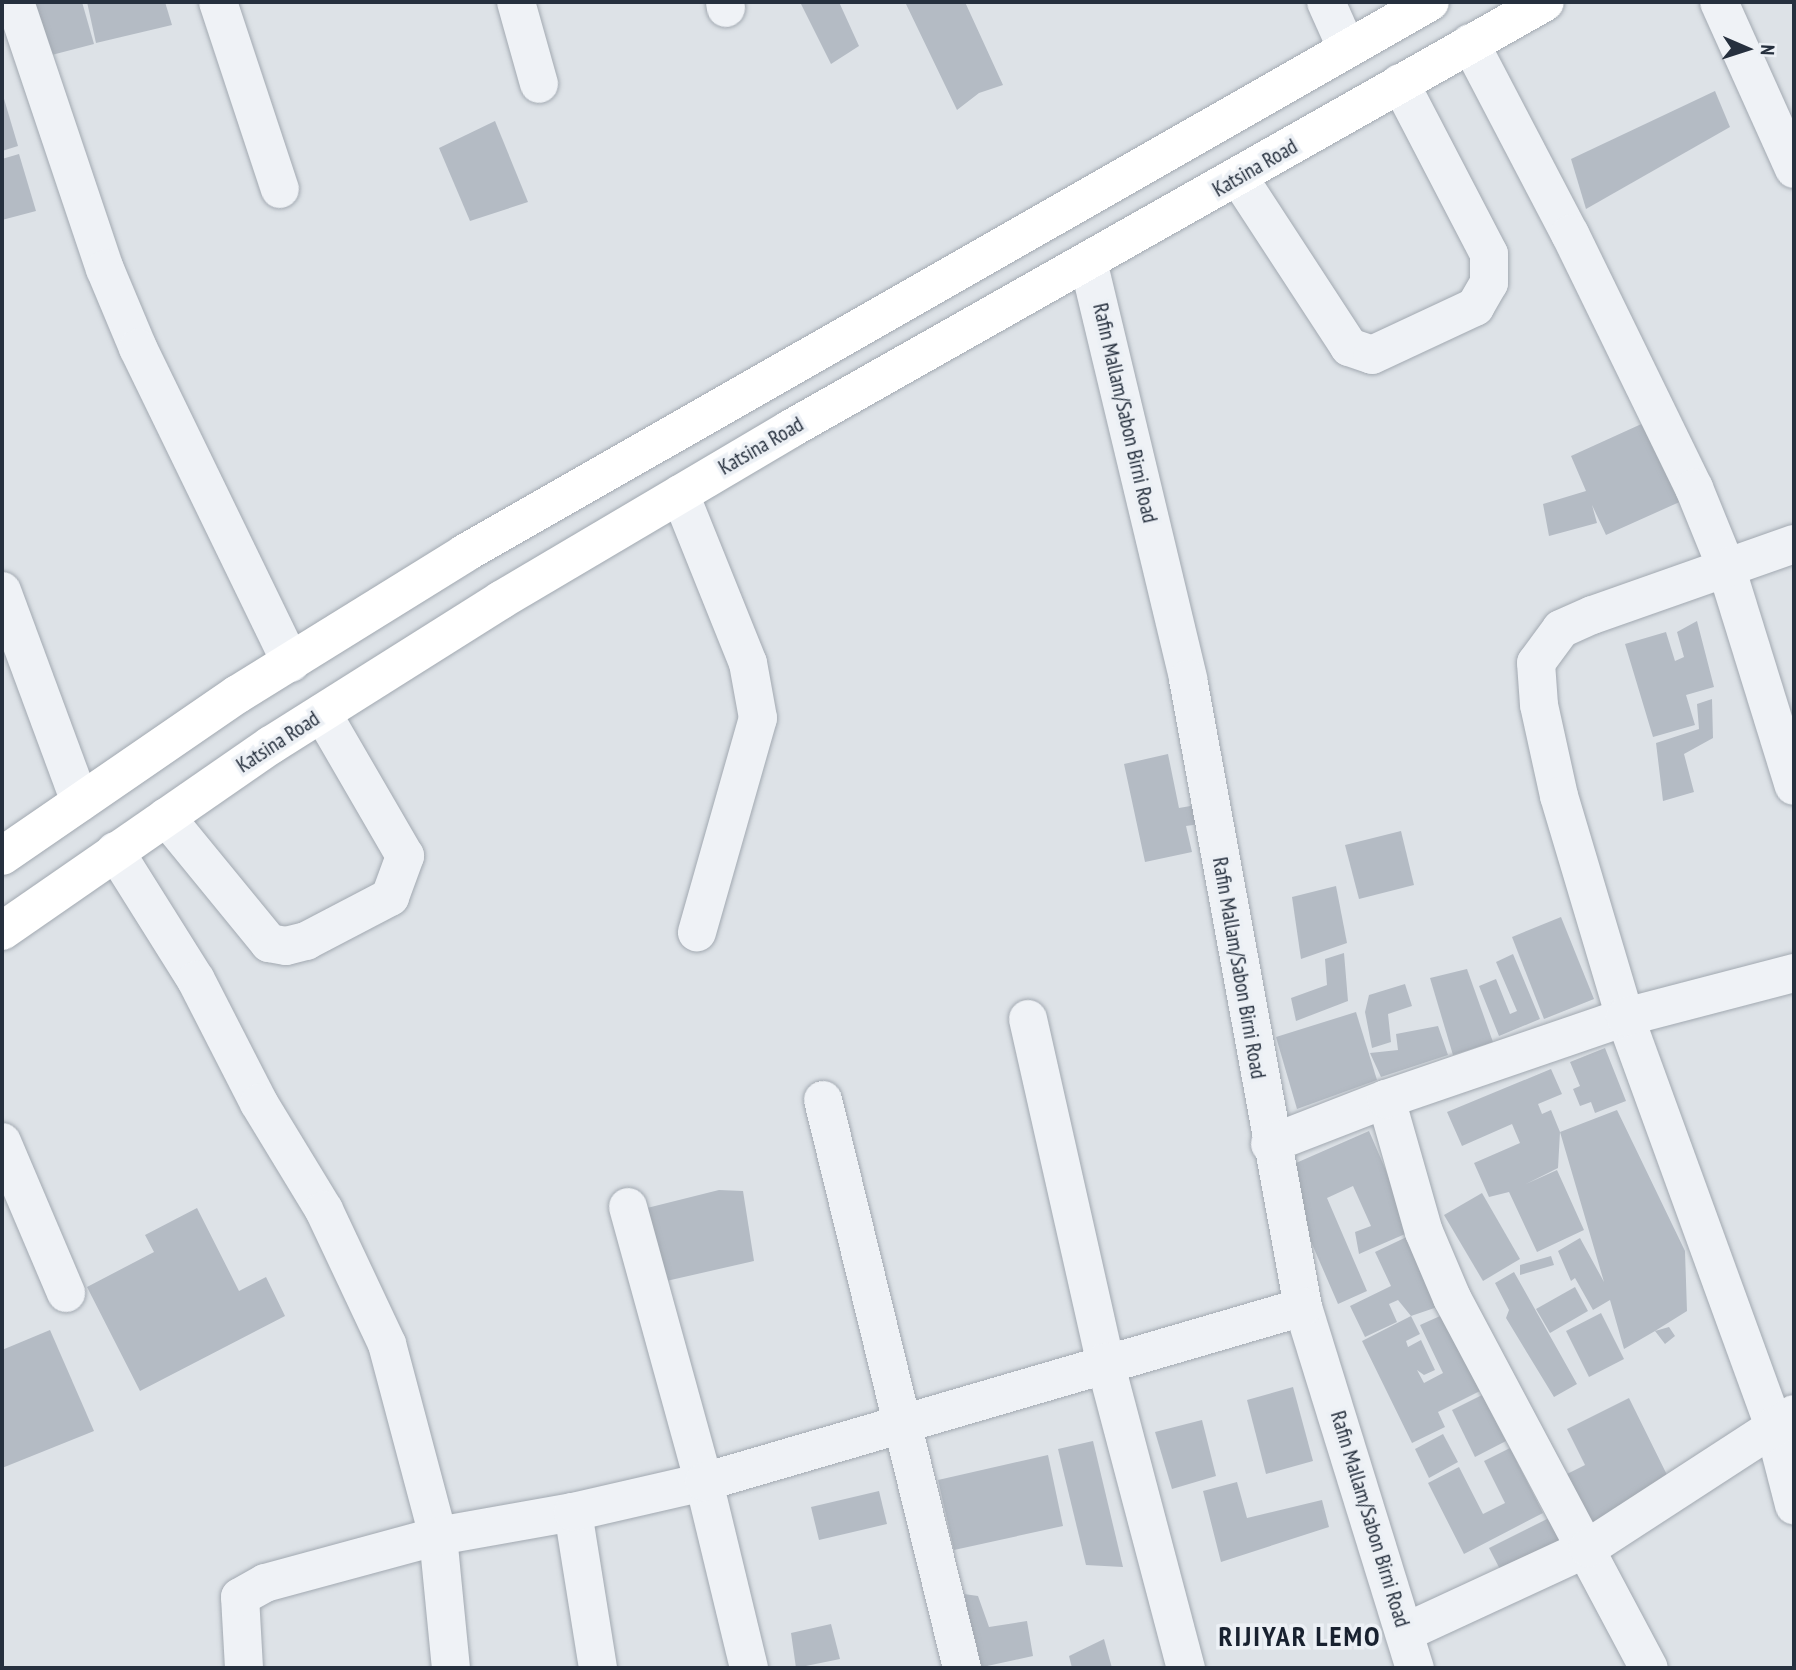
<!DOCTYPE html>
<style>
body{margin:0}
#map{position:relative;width:1796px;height:1670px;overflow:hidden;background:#dde2e7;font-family:"PT Sans Narrow",sans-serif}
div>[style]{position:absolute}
.building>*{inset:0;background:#b4bbc4}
.roads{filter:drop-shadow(0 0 2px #a2a9b1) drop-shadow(0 0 2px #a2a9b1)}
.minor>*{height:38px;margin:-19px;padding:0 19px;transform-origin:19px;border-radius:19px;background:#eff2f6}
.highway>*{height:38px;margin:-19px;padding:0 19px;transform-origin:19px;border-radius:19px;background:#fff}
span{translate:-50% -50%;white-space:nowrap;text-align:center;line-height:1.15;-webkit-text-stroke:7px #ecf0f5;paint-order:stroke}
.street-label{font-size:21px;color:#26303e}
.district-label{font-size:28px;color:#18212f;font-weight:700;letter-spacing:2px}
.frame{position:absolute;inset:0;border:4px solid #26303e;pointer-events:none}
.north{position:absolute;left:1712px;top:14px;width:70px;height:70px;-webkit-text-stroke:5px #ecf0f5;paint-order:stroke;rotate:93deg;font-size:19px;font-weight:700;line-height:28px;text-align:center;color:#26303e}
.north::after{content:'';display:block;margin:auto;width:24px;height:32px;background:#26303e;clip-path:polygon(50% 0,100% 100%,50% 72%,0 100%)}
</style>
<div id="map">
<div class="building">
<i style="clip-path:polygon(28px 2px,82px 2px,94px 44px,44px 57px)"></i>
<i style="clip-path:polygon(87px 2px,165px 2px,172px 25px,96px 43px)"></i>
<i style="clip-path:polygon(800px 2px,839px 2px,859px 46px,831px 64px)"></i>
<i style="clip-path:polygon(905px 2px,965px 2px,1003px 85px,979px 93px,957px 110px)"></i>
<i style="clip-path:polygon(1715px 91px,1730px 127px,1586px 209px,1571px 159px)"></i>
<i style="clip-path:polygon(2px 92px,18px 146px,2px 151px)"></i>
<i style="clip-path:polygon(495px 121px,528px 202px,470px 221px,439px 148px)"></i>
<i style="clip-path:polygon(19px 154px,36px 211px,2px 220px,2px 159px)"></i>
<i style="clip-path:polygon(1648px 421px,1684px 500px,1606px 535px,1592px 505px,1597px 523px,1549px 536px,1543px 504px,1586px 491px,1571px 456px)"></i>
<i style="clip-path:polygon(1697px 621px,1714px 687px,1686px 695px,1695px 725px,1653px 737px,1625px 644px,1666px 632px,1675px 661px,1684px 657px,1677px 632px)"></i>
<i style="clip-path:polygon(1712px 699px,1713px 738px,1684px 754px,1694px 792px,1663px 801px,1656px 743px,1699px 729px,1697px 704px)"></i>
<i style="clip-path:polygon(1168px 754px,1179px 808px,1196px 805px,1200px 824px,1186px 826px,1192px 852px,1145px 862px,1124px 764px)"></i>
<i style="clip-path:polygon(1401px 831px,1414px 885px,1359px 899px,1345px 845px)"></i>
<i style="clip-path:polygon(1336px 886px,1347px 943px,1301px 959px,1292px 897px)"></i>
<i style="clip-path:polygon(1561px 917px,1594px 999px,1544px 1019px,1512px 937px)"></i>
<i style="clip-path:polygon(1344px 953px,1348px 1001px,1296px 1021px,1291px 998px,1327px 985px,1325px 959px)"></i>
<i style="clip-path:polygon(1513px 954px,1540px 1019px,1499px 1036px,1479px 986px,1496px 979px,1510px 1014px,1517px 1011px,1496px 962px)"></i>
<i style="clip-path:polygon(1467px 969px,1493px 1042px,1453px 1055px,1430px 978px)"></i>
<i style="clip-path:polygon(1405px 984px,1412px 1006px,1388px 1014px,1391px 1042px,1372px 1048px,1365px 1012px,1369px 995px)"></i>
<i style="clip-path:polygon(1356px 1012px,1377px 1080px,1297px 1109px,1276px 1037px)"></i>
<i style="clip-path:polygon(1438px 1026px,1448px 1055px,1381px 1077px,1370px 1053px,1398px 1050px,1396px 1034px)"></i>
<i style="clip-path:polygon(1605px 1048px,1626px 1101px,1595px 1113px,1591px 1102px,1580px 1106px,1573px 1089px,1580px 1086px,1570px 1062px)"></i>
<i style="clip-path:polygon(1551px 1069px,1562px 1094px,1538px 1104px,1542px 1114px,1551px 1110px,1560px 1132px,1558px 1168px,1526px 1184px,1557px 1170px,1584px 1230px,1537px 1252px,1509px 1192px,1489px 1197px,1474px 1163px,1520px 1143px,1512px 1124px,1462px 1146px,1447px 1112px)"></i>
<i style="clip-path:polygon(1617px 1110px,1685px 1251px,1687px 1311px,1655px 1331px,1669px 1327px,1675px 1336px,1665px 1344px,1655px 1331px,1624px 1349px,1610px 1300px,1593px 1310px,1575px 1278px,1571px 1281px,1558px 1251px,1580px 1238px,1604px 1282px,1560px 1132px)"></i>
<i style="clip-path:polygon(1369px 1131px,1412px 1231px,1359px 1254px,1355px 1232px,1371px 1226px,1353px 1186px,1327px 1198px,1367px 1291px,1338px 1304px,1280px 1170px)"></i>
<i style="clip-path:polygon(719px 1190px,743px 1191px,754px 1261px,662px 1282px,643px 1209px)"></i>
<i style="clip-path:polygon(1482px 1193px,1520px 1259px,1483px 1281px,1444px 1215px)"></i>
<i style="clip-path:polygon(197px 1208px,239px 1291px,266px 1277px,285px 1316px,140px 1391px,87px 1287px,154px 1252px,145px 1235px)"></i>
<i style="clip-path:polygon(1415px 1233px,1449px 1303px,1411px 1316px,1398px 1300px,1389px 1304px,1397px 1322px,1365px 1337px,1350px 1306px,1391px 1286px,1375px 1252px)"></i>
<i style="clip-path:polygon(1551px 1256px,1554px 1265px,1520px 1275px,1520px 1265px)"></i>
<i style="clip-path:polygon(1514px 1272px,1577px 1384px,1554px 1397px,1506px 1318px,1509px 1310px,1495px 1283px)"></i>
<i style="clip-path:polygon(1575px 1287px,1588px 1311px,1550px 1333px,1536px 1309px)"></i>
<i style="clip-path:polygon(1449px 1312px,1486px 1388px,1438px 1412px,1445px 1427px,1412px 1443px,1362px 1341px,1411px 1316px,1420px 1334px,1406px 1341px,1408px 1347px,1421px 1340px,1435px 1370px,1424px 1375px,1417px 1370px,1424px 1383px,1443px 1373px,1420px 1325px)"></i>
<i style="clip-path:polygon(1601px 1313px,1624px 1359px,1589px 1377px,1566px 1331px)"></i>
<i style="clip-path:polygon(50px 1330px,94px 1431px,2px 1468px,2px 1350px)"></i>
<i style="clip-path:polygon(1293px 1387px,1313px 1461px,1266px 1474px,1247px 1400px)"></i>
<i style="clip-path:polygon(1482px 1395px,1506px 1441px,1475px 1457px,1452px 1410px)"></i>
<i style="clip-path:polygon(1629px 1398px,1671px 1483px,1592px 1523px,1567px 1474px,1585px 1465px,1567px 1429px)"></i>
<i style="clip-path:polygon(1202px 1420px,1216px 1476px,1172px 1489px,1155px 1432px)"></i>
<i style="clip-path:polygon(1443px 1434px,1458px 1462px,1429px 1478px,1415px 1449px)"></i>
<i style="clip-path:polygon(1093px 1441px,1123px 1567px,1086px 1565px,1058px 1449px)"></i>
<i style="clip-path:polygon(1510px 1448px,1543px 1513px,1464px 1554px,1428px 1483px,1459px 1467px,1483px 1514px,1505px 1503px,1484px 1461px)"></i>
<i style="clip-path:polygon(1048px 1455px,1063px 1526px,954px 1550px,938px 1480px)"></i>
<i style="clip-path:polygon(1237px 1482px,1247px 1518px,1322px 1500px,1329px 1527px,1221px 1562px,1203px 1491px)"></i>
<i style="clip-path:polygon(879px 1491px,887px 1524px,819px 1540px,811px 1507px)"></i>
<i style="clip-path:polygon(1551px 1517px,1565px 1544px,1503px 1575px,1489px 1548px)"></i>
<i style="clip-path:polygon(964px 1594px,978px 1596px,989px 1627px,1027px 1621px,1033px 1656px,978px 1668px)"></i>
<i style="clip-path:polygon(831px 1624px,840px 1659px,796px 1668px,791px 1633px)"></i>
<i style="clip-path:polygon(1104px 1639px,1112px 1668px,1072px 1668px,1069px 1656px)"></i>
</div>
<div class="roads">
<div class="minor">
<i style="left:15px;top:2px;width:282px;rotate:71.4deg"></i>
<i style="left:105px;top:269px;width:86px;rotate:67.3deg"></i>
<i style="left:138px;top:348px;width:350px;rotate:64.1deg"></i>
<i style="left:218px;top:2px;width:197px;rotate:71.7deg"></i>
<i style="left:516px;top:2px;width:85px;rotate:74.3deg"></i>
<i style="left:725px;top:2px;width:6px;rotate:81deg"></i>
<i style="left:1326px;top:2px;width:51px;rotate:65.9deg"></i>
<i style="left:1719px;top:2px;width:183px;rotate:65.8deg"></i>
<i style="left:1470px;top:43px;width:216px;rotate:62.4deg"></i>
<i style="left:1570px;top:234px;width:283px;rotate:64deg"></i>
<i style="left:1694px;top:488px;width:85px;rotate:67.9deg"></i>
<i style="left:1726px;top:567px;width:229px;rotate:72.8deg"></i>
<i style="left:1239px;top:178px;width:202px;rotate:56.9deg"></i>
<i style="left:1349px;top:347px;width:24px;rotate:19deg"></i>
<i style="left:1372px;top:355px;width:114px;rotate:-25deg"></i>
<i style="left:1475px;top:307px;width:28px;rotate:-60deg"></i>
<i style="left:1489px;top:283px;width:29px;rotate:-90deg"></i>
<i style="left:1489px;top:254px;width:193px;rotate:-117.5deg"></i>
<i style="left:1088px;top:261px;width:430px;rotate:76.5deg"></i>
<i style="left:1188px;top:679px;width:638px;rotate:79.62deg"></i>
<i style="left:1303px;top:1307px;width:378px;rotate:72.8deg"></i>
<i style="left:680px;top:494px;width:182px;rotate:68.1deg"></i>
<i style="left:748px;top:663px;width:56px;rotate:79.7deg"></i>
<i style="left:758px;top:718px;width:223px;rotate:105.9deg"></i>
<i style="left:1794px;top:544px;width:214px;rotate:160.6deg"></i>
<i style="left:1592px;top:615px;width:34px;rotate:156deg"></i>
<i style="left:1561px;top:629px;width:42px;rotate:126.3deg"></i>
<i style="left:1536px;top:663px;width:42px;rotate:85.9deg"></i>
<i style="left:1539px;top:705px;width:93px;rotate:77.6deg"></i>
<i style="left:1559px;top:796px;width:231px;rotate:73.4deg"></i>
<i style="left:1625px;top:1017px;width:436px;rotate:70deg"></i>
<i style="left:1774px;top:1427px;width:81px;rotate:75.6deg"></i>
<i style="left:2px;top:591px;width:225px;rotate:69.7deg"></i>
<i style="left:166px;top:817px;width:163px;rotate:50.7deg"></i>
<i style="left:269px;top:943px;width:17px;rotate:10deg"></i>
<i style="left:286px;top:946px;width:21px;rotate:-14deg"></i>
<i style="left:306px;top:941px;width:95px;rotate:-27.6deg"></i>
<i style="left:390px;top:897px;width:44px;rotate:-69.9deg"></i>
<i style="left:405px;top:856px;width:165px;rotate:-120.1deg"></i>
<i style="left:115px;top:851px;width:152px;rotate:57.9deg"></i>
<i style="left:196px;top:980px;width:138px;rotate:62.9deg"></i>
<i style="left:259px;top:1103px;width:125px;rotate:58.7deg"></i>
<i style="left:324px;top:1210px;width:148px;rotate:64.8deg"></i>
<i style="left:387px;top:1344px;width:199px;rotate:75.1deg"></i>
<i style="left:438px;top:1536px;width:133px;rotate:84.4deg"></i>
<i style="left:1028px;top:1019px;width:352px;rotate:77.3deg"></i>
<i style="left:1105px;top:1362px;width:317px;rotate:75.2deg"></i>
<i style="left:1386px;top:1099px;width:138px;rotate:74.1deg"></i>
<i style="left:1424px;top:1232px;width:72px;rotate:67deg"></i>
<i style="left:1452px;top:1298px;width:419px;rotate:62deg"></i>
<i style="left:823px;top:1100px;width:585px;rotate:76.25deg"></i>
<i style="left:2px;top:1142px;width:164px;rotate:67deg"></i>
<i style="left:1270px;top:1144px;width:124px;rotate:-21.2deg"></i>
<i style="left:1386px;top:1099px;width:253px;rotate:-18.9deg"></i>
<i style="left:1625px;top:1017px;width:175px;rotate:-14.6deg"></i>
<i style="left:628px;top:1207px;width:285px;rotate:74.6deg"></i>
<i style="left:704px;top:1482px;width:191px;rotate:76.4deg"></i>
<i style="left:573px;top:1512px;width:158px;rotate:80.9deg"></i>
<i style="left:1406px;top:1632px;width:200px;rotate:-24.8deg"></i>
<i style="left:1588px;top:1548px;width:246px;rotate:-33deg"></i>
<i style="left:244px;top:1668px;width:71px;rotate:-93.2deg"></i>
<i style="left:240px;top:1597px;width:29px;rotate:-29deg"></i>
<i style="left:265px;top:1583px;width:179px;rotate:-15.2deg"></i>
<i style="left:438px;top:1536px;width:137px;rotate:-10.1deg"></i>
<i style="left:573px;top:1512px;width:134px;rotate:-12.9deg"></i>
<i style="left:704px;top:1482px;width:624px;rotate:-16.29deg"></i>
</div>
<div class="highway">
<i style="left:2px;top:856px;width:286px;rotate:-34.5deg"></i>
<i style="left:238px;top:694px;width:267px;rotate:-31.8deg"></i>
<i style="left:465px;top:553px;width:1111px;rotate:-29.73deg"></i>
<i style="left:2px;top:931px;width:327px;rotate:-34.7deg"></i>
<i style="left:271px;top:745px;width:272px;rotate:-32.2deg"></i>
<i style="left:501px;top:600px;width:336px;rotate:-30.6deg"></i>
<i style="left:790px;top:429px;width:867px;rotate:-29.49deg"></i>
</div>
</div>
<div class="street-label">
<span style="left:1255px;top:168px;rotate:-30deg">Katsina Road</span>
<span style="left:1125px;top:413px;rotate:77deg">Rafin Mallam/Sabon Birni Road</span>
<span style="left:761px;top:446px;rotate:-30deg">Katsina Road</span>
<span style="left:278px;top:742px;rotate:-33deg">Katsina Road</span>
<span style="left:1239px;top:968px;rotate:80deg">Rafin Mallam/Sabon Birni Road</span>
<span style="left:1370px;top:1519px;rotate:73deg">Rafin Mallam/Sabon Birni Road</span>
</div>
<div class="district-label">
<span style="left:1300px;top:1636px">RIJIYAR LEMO</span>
</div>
<div class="frame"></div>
<div class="north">N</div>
</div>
